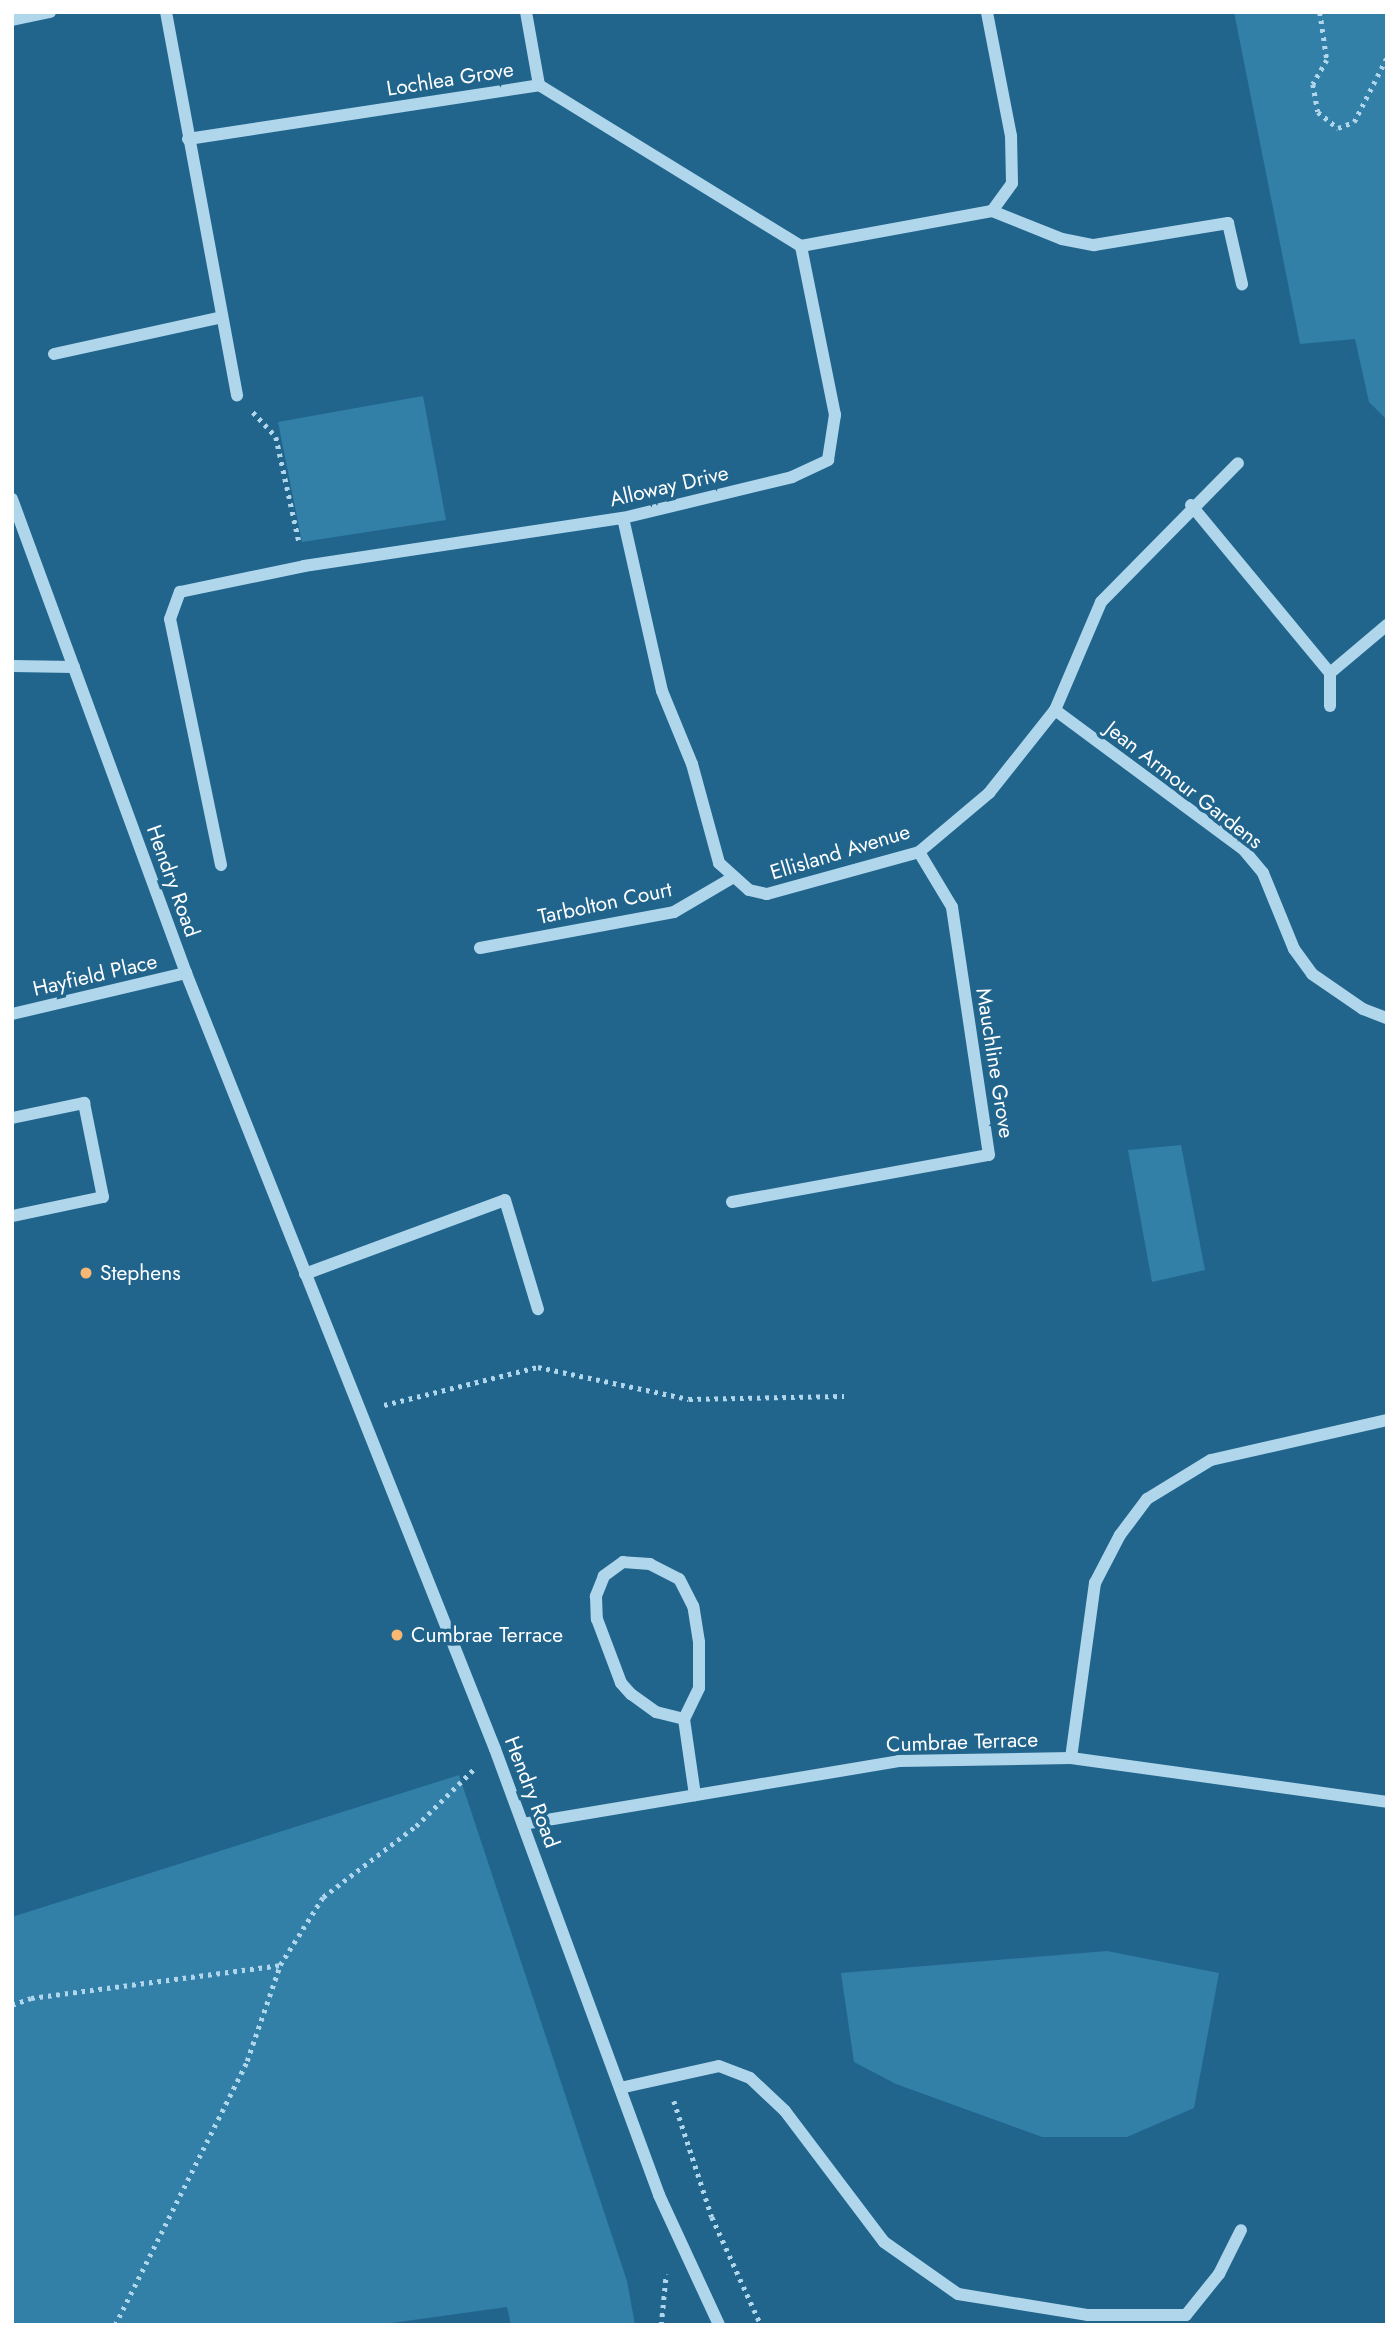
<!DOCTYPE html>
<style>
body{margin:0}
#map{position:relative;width:1399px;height:2337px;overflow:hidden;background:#21658d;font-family:Jost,sans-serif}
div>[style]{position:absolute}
.green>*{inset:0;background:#327fa8}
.path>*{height:4.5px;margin-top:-2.25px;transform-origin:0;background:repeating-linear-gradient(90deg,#b0d6ec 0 3.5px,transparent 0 8.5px)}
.minor>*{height:12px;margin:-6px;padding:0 6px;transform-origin:6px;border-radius:6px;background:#b0d6ec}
.dots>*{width:19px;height:19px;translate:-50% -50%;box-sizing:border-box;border:4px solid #21658d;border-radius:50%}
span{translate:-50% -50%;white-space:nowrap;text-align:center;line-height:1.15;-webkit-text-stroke:7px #21658d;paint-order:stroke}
.street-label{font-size:21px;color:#fff}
.poi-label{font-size:21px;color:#fff}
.left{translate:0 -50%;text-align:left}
.frame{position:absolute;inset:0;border:14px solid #fff;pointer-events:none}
</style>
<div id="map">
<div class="green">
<i style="clip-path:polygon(1234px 12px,1387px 12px,1387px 420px,1369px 402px,1355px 339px,1300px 344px)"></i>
<i style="clip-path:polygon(423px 396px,446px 520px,302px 542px,278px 422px)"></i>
<i style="clip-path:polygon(1181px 1145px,1205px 1270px,1152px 1282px,1128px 1150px)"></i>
<i style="clip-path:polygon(459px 1775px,627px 2281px,635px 2325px,511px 2325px,507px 2307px,377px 2325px,12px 2325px,12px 1917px)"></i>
<i style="clip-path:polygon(1107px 1951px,1219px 1973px,1194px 2108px,1127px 2137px,1042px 2137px,896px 2084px,854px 2062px,841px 1973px)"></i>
</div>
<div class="path">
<i style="left:1320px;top:12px;width:49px;rotate:81.7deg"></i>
<i style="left:1327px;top:60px;width:28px;rotate:120deg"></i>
<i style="left:1313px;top:84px;width:28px;rotate:80deg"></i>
<i style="left:1318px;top:112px;width:26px;rotate:39deg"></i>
<i style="left:1338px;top:128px;width:17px;rotate:-21deg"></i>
<i style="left:1354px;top:122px;width:73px;rotate:-63.1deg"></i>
<i style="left:253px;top:412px;width:34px;rotate:47deg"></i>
<i style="left:276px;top:437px;width:107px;rotate:77.6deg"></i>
<i style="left:384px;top:1405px;width:159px;rotate:-13.9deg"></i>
<i style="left:538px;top:1367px;width:154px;rotate:12deg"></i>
<i style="left:689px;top:1399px;width:155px;rotate:-1.1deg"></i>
<i style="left:12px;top:2005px;width:20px;rotate:-20deg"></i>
<i style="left:31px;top:1998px;width:251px;rotate:-7.5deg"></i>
<i style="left:674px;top:2101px;width:122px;rotate:71.9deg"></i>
<i style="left:712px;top:2217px;width:119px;rotate:65.6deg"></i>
<i style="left:115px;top:2325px;width:295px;rotate:-63.4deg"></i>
<i style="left:247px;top:2061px;width:102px;rotate:-71deg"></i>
<i style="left:280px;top:1965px;width:80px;rotate:-57.7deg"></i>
<i style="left:323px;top:1897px;width:117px;rotate:-37.4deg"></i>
<i style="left:416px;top:1826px;width:84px;rotate:-44.5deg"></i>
<i style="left:661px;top:2325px;width:51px;rotate:-84.4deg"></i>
</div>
<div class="minor">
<i style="left:166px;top:12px;width:390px;rotate:79.5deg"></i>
<i style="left:526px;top:12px;width:74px;rotate:79.9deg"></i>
<i style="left:12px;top:20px;width:39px;rotate:-12deg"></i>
<i style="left:188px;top:139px;width:355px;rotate:-8.7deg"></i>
<i style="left:539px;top:85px;width:308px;rotate:31.6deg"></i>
<i style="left:992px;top:211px;width:75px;rotate:21.8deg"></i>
<i style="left:1062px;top:239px;width:33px;rotate:11deg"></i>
<i style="left:1094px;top:245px;width:136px;rotate:-9.3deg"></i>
<i style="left:1228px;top:223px;width:63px;rotate:77.1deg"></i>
<i style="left:54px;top:354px;width:172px;rotate:-12.4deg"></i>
<i style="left:12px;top:499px;width:505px;rotate:69.84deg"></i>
<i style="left:186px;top:973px;width:835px;rotate:68.29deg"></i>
<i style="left:495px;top:1749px;width:475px;rotate:69.8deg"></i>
<i style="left:659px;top:2195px;width:143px;rotate:65.2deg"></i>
<i style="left:1191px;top:505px;width:218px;rotate:50.4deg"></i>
<i style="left:1330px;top:673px;width:33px;rotate:90deg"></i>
<i style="left:623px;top:518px;width:177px;rotate:77.3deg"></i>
<i style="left:662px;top:691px;width:79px;rotate:67.7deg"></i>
<i style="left:692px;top:764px;width:103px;rotate:74.7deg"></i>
<i style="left:719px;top:863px;width:40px;rotate:42deg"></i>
<i style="left:749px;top:890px;width:18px;rotate:13deg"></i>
<i style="left:767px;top:894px;width:158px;rotate:-15.4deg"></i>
<i style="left:919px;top:852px;width:92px;rotate:-40.1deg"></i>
<i style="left:989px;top:793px;width:106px;rotate:-51.5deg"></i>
<i style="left:1055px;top:710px;width:117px;rotate:-66.9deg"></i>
<i style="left:1101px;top:602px;width:195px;rotate:-45.4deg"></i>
<i style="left:12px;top:666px;width:62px;rotate:0.9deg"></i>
<i style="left:1330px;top:673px;width:75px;rotate:-40.1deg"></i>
<i style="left:1055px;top:710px;width:234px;rotate:36.5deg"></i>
<i style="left:1243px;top:849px;width:31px;rotate:50deg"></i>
<i style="left:1263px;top:873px;width:82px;rotate:67.8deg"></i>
<i style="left:1294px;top:949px;width:31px;rotate:54deg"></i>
<i style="left:1312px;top:974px;width:62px;rotate:34.5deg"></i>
<i style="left:1363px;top:1009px;width:26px;rotate:21deg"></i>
<i style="left:221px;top:865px;width:251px;rotate:-101.7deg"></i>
<i style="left:170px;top:619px;width:29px;rotate:-70deg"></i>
<i style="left:180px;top:592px;width:127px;rotate:-11.8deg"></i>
<i style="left:304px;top:566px;width:323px;rotate:-8.6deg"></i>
<i style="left:623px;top:518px;width:174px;rotate:-13.6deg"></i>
<i style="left:792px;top:477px;width:40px;rotate:-25deg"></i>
<i style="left:828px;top:460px;width:46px;rotate:-81.2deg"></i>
<i style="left:835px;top:415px;width:172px;rotate:-101.4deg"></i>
<i style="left:801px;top:246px;width:194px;rotate:-10.4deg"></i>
<i style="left:992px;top:211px;width:34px;rotate:-54deg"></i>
<i style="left:1012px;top:183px;width:47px;rotate:-91.2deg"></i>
<i style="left:1011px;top:136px;width:126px;rotate:-101deg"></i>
<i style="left:480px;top:948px;width:197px;rotate:-10.5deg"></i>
<i style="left:674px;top:912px;width:67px;rotate:-30.4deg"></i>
<i style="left:12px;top:1014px;width:179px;rotate:-13.3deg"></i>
<i style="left:12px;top:1118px;width:74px;rotate:-11.8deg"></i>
<i style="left:84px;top:1103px;width:96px;rotate:78.6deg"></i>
<i style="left:103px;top:1197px;width:93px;rotate:168.2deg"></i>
<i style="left:732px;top:1202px;width:261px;rotate:-10.4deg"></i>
<i style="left:989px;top:1155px;width:251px;rotate:-98.5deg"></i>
<i style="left:952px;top:907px;width:64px;rotate:-121deg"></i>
<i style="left:305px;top:1274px;width:213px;rotate:-20.3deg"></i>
<i style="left:505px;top:1200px;width:114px;rotate:73.2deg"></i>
<i style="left:684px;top:1719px;width:34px;rotate:-64deg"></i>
<i style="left:699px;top:1688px;width:46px;rotate:-90deg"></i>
<i style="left:699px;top:1642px;width:36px;rotate:-99deg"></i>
<i style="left:693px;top:1606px;width:30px;rotate:-117deg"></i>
<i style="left:679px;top:1579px;width:33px;rotate:-153deg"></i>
<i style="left:650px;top:1564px;width:27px;rotate:-176deg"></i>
<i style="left:623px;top:1562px;width:24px;rotate:144deg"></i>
<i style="left:604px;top:1576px;width:22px;rotate:112deg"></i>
<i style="left:596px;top:1596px;width:23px;rotate:88deg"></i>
<i style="left:597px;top:1619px;width:68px;rotate:69.4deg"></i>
<i style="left:621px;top:1683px;width:15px;rotate:48deg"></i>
<i style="left:631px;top:1694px;width:31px;rotate:36deg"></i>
<i style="left:656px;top:1712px;width:29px;rotate:14deg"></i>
<i style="left:684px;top:1719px;width:77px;rotate:81.8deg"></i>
<i style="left:1071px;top:1758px;width:177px;rotate:-82.2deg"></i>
<i style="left:1095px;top:1583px;width:54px;rotate:-62.5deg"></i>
<i style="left:1120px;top:1535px;width:45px;rotate:-53.1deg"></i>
<i style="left:1147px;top:1499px;width:75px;rotate:-31.4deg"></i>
<i style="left:1211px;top:1460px;width:180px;rotate:-12.8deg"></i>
<i style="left:523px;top:1824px;width:381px;rotate:-9.5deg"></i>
<i style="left:899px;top:1761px;width:172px;rotate:-1deg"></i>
<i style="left:1071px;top:1758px;width:319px;rotate:7.9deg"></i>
<i style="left:620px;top:2088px;width:101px;rotate:-12.5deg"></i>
<i style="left:719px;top:2066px;width:33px;rotate:21deg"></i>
<i style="left:750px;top:2078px;width:48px;rotate:43.3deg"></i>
<i style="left:785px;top:2111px;width:164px;rotate:52.9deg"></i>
<i style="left:884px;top:2242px;width:90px;rotate:35.1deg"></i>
<i style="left:958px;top:2294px;width:132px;rotate:9.2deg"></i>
<i style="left:1088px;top:2315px;width:98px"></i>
<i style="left:1186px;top:2315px;width:53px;rotate:-51.2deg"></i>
<i style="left:1219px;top:2274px;width:49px;rotate:-63.4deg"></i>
</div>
<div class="dots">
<i style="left:86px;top:1273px;background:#f8b772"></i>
<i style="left:397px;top:1635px;background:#f8b772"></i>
</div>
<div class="street-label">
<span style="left:450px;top:79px;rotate:-9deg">Lochlea Grove</span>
<span style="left:669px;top:486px;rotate:-13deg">Alloway Drive</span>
<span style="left:1184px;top:785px;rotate:38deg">Jean Armour Gardens</span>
<span style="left:840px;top:852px;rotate:-17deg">Ellisland Avenue</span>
<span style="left:173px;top:881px;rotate:70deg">Hendry Road</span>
<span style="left:605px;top:903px;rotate:-12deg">Tarbolton Court</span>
<span style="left:95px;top:975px;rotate:-13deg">Hayfield Place</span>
<span style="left:995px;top:1063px;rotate:81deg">Mauchline Grove</span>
<span style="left:962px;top:1742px;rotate:-2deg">Cumbrae Terrace</span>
<span style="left:532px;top:1792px;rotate:69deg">Hendry Road</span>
</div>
<div class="poi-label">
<span class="left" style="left:100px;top:1273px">Stephens</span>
<span class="left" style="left:411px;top:1635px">Cumbrae Terrace</span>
</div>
<div class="frame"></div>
</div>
